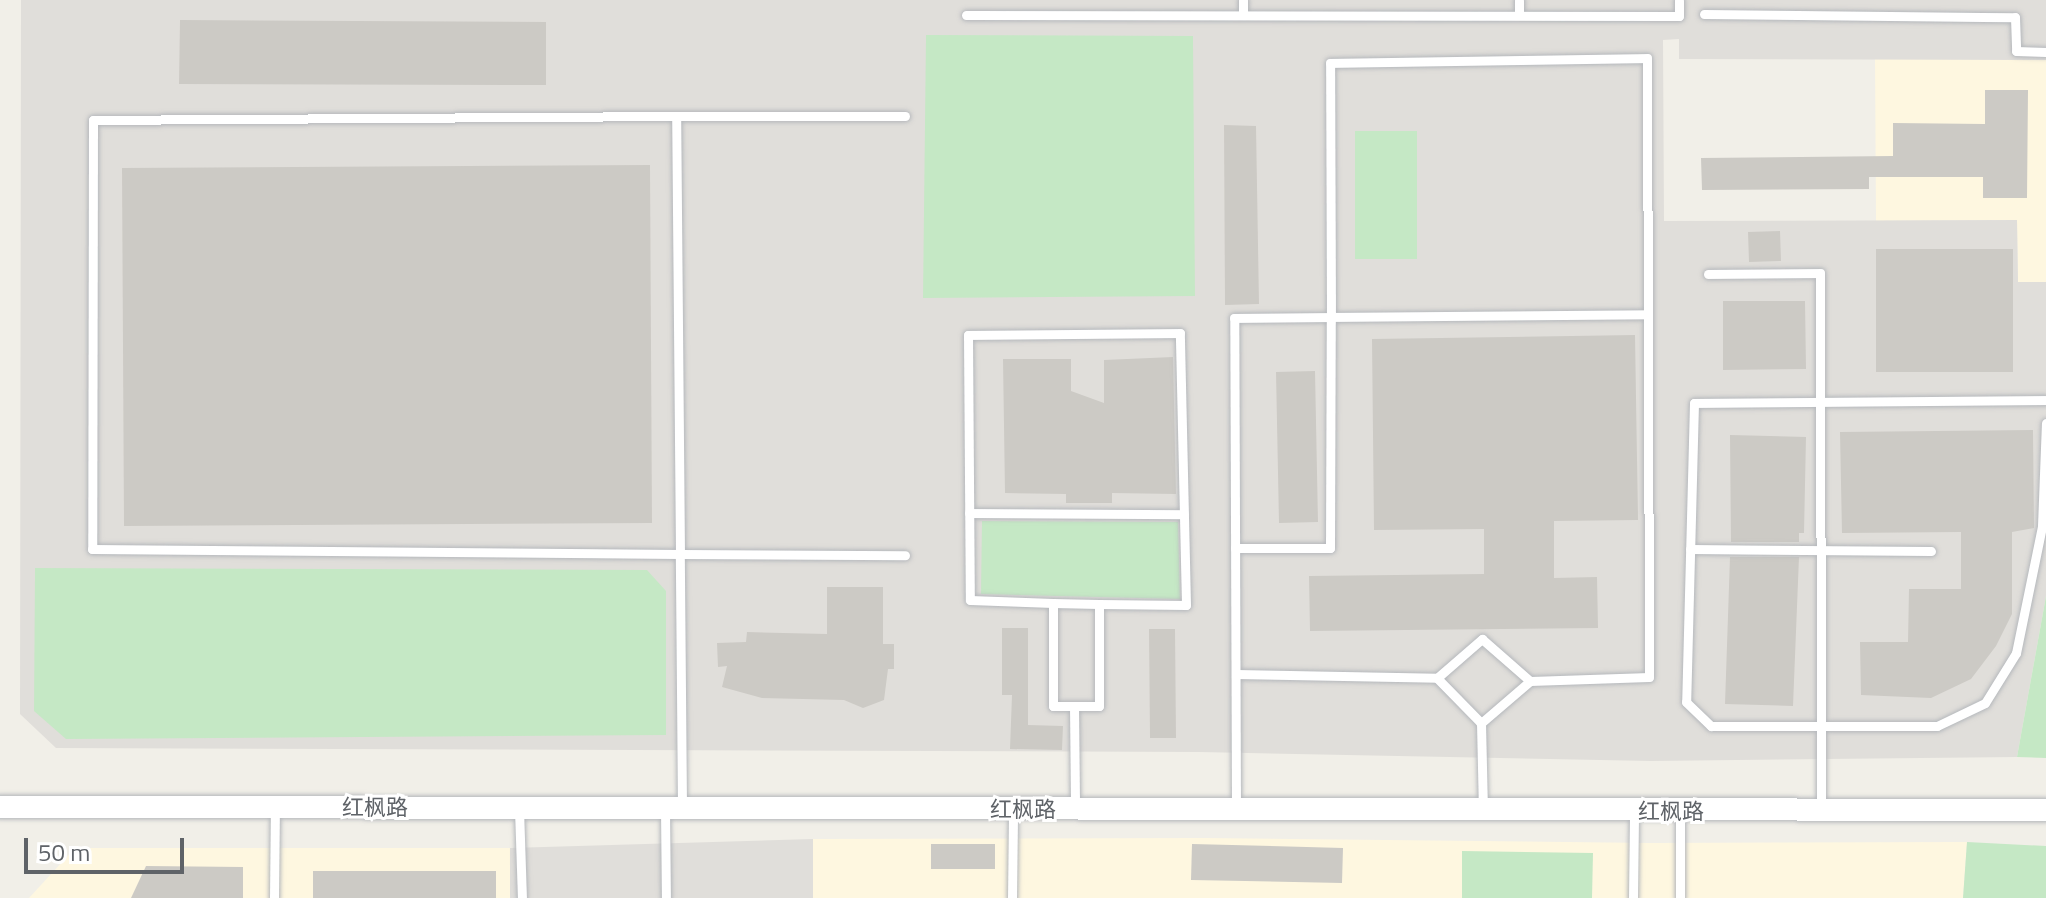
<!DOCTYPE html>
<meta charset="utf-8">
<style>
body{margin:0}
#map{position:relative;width:2046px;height:898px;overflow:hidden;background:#f1efe8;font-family:"Titillium Web","Noto Sans SC",sans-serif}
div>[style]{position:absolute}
.commercial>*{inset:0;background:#fef7e0}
.industrial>*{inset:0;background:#e0deda}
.green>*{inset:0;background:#c5e8c5}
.building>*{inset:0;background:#cccac5}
.roads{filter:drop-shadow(0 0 2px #b5b8bc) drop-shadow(0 0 2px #b5b8bc)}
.service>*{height:9px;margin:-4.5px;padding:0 4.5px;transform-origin:4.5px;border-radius:4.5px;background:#fff}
.tertiary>*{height:22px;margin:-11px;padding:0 11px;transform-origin:11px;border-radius:11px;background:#fff}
span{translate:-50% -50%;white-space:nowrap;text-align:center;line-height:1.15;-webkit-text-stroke:6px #fff;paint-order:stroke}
.street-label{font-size:22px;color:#5f6368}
.scale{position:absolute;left:24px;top:838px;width:160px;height:36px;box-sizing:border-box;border:4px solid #5f6368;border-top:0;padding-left:10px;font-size:24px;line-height:28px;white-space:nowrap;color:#5f6368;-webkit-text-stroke:6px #fff;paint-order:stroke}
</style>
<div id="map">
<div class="commercial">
<i style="clip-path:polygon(1875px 58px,2046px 60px,2046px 282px,2018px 282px,2017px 220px,1876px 221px)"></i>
<i style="clip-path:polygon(1204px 838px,1651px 843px,1967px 842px,1963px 898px,813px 898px,813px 839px)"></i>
<i style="clip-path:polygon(75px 848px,510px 848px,510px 898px,29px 898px)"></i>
</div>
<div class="industrial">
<i style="clip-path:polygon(21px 0,2046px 0,2046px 60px,1679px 59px,1679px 39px,1663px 40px,1664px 221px,2017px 220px,2018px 282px,2046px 282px,2046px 596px,2017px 757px,1651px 761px,1199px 752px,56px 748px,20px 714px)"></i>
<i style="clip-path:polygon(813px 839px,813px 898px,510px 898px,510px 848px)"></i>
</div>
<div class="green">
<i style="clip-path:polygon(926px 35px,1193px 36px,1195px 296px,923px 298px)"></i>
<i style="clip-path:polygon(1355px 131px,1417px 131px,1417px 259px,1355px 259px)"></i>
<i style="clip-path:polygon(982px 521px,1178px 522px,1180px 599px,981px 594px)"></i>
<i style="clip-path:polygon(35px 568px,647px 570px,666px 591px,666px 735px,66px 739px,34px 711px)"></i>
<i style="clip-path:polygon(2046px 596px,2046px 758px,2017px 757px)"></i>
<i style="clip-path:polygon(1967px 842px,2046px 846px,2046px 898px,1963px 898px)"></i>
<i style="clip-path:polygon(1462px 851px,1593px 853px,1592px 898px,1462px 898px)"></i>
</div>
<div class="building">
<i style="clip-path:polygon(180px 20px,546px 22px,546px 85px,179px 84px)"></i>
<i style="clip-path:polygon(1985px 90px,2028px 90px,2027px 198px,1983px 198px,1983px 177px,1869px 177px,1869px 189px,1702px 190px,1701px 158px,1893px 156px,1893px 123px,1985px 124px)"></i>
<i style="clip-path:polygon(1224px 125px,1256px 126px,1259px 304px,1225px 305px)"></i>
<i style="clip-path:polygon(650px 165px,652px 523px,124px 526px,122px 168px)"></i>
<i style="clip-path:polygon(1780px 231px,1781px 261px,1749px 262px,1748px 232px)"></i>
<i style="clip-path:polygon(1876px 249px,2013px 249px,2013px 372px,1876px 372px)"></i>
<i style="clip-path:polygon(1723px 301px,1805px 301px,1806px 369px,1723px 370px)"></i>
<i style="clip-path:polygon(1635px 335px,1638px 520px,1554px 521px,1554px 578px,1597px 577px,1598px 628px,1310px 631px,1309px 576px,1484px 574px,1484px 529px,1374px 530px,1372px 339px)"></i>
<i style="clip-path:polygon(1173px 357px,1176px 494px,1112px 493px,1112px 503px,1066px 503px,1066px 494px,1005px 493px,1003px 359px,1071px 359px,1071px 391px,1104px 403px,1104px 360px)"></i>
<i style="clip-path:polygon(1315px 371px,1318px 522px,1279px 523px,1276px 372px)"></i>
<i style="clip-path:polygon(2033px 430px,2034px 528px,2012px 532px,2012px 614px,1996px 646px,1971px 679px,1931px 698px,1861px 695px,1860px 642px,1908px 642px,1909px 589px,1961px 589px,1961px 532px,1842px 533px,1840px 432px)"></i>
<i style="clip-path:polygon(1730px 435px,1806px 437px,1804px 533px,1799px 533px,1799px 542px,1731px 542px)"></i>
<i style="clip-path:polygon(1730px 557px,1799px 557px,1793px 706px,1725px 704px)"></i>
<i style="clip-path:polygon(827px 587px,883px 587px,883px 644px,894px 644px,894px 669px,888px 669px,884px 700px,863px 708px,844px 700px,762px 698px,722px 687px,727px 666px,718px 667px,717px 643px,746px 642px,747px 632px,827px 634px)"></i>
<i style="clip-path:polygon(1002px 628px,1028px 628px,1028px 725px,1063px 726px,1062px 750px,1010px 749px,1012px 695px,1002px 695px)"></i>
<i style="clip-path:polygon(1149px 629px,1175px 629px,1176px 738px,1150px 738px)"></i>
<i style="clip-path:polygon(931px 844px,995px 844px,995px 869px,931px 869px)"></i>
<i style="clip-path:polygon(1192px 844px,1343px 848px,1342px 883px,1191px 880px)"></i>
<i style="clip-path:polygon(146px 866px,243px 867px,243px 898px,131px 898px)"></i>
<i style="clip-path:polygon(313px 871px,496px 871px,496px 898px,313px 898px)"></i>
</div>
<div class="roads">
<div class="service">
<i style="left:1243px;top:14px;width:14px;rotate:-90deg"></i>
<i style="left:1704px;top:14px;width:311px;rotate:0.6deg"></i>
<i style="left:2015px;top:17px;width:34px;rotate:88deg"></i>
<i style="left:2016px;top:51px;width:30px;rotate:2deg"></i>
<i style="left:966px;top:15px;width:713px;rotate:0.08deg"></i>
<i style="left:1679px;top:16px;width:16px;rotate:-90deg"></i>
<i style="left:1519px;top:15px;width:15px;rotate:-90deg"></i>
<i style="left:676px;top:116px;width:229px"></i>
<i style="left:1708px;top:274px;width:112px;rotate:-0.5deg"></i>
<i style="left:1820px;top:273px;width:536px;rotate:89.89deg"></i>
<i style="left:2046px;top:400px;width:352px;rotate:179.5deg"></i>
<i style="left:1694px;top:403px;width:299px;rotate:91.5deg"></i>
<i style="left:1686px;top:702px;width:35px;rotate:44deg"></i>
<i style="left:1711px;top:726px;width:226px"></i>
<i style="left:1937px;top:726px;width:53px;rotate:-25.6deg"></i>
<i style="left:1985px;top:703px;width:59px;rotate:-58.2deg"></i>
<i style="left:2016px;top:653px;width:130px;rotate:-78.4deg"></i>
<i style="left:2042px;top:526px;width:103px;rotate:-87.8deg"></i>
<i style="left:969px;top:513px;width:215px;rotate:0.3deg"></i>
<i style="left:1235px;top:548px;width:95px"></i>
<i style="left:1330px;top:548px;width:231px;rotate:-89.8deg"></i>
<i style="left:1331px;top:317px;width:317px;rotate:-0.5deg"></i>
<i style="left:1690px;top:549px;width:241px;rotate:0.5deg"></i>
<i style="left:1053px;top:603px;width:46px;rotate:1.2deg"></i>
<i style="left:1236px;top:674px;width:201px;rotate:1.1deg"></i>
<i style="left:1437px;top:678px;width:60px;rotate:-40.9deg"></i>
<i style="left:1482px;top:639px;width:64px;rotate:41.2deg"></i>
<i style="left:1437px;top:678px;width:63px;rotate:45.6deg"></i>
<i style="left:1074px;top:706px;width:25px"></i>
<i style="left:1099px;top:706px;width:102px;rotate:-90deg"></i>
<i style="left:1099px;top:604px;width:87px;rotate:0.7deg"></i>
<i style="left:1186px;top:605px;width:272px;rotate:-91.3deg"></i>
<i style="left:1180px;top:333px;width:212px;rotate:179.5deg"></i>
<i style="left:968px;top:335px;width:265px;rotate:89.6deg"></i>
<i style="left:970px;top:600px;width:83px;rotate:2.1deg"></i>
<i style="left:1053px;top:603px;width:103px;rotate:90deg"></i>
<i style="left:1053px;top:706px;width:21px"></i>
<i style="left:1074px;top:706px;width:101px;rotate:89.4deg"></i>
<i style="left:682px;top:806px;width:252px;rotate:-90.5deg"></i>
<i style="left:680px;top:554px;width:438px;rotate:-90.5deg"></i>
<i style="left:676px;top:116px;width:583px;rotate:179.61deg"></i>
<i style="left:93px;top:120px;width:429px;rotate:90.1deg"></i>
<i style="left:92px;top:549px;width:588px;rotate:0.49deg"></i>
<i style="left:680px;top:554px;width:225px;rotate:0.3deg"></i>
<i style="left:519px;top:809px;width:89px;rotate:88.1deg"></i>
<i style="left:665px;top:809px;width:89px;rotate:89.4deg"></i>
<i style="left:1236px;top:809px;width:491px;rotate:-90.2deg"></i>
<i style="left:1234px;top:318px;width:97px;rotate:-0.6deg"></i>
<i style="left:1331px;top:317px;width:254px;rotate:-90.2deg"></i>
<i style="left:1330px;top:63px;width:317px;rotate:-0.9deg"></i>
<i style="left:1647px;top:58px;width:619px;rotate:89.81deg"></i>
<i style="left:1649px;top:677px;width:119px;rotate:178.1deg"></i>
<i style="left:1530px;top:681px;width:65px;rotate:139.4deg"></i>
<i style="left:1481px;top:723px;width:86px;rotate:88.7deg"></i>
<i style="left:274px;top:898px;width:90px;rotate:-89.4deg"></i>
<i style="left:1012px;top:898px;width:88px;rotate:-89.3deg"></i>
<i style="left:1633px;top:898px;width:86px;rotate:-89.3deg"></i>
<i style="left:1680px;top:898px;width:86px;rotate:-90deg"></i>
</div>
<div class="tertiary">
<i style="left:0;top:807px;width:2046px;rotate:0.08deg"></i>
</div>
</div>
<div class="street-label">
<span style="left:375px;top:808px">红枫路</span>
<span style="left:1023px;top:810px">红枫路</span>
<span style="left:1671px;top:812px">红枫路</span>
</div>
<div class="scale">50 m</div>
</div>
